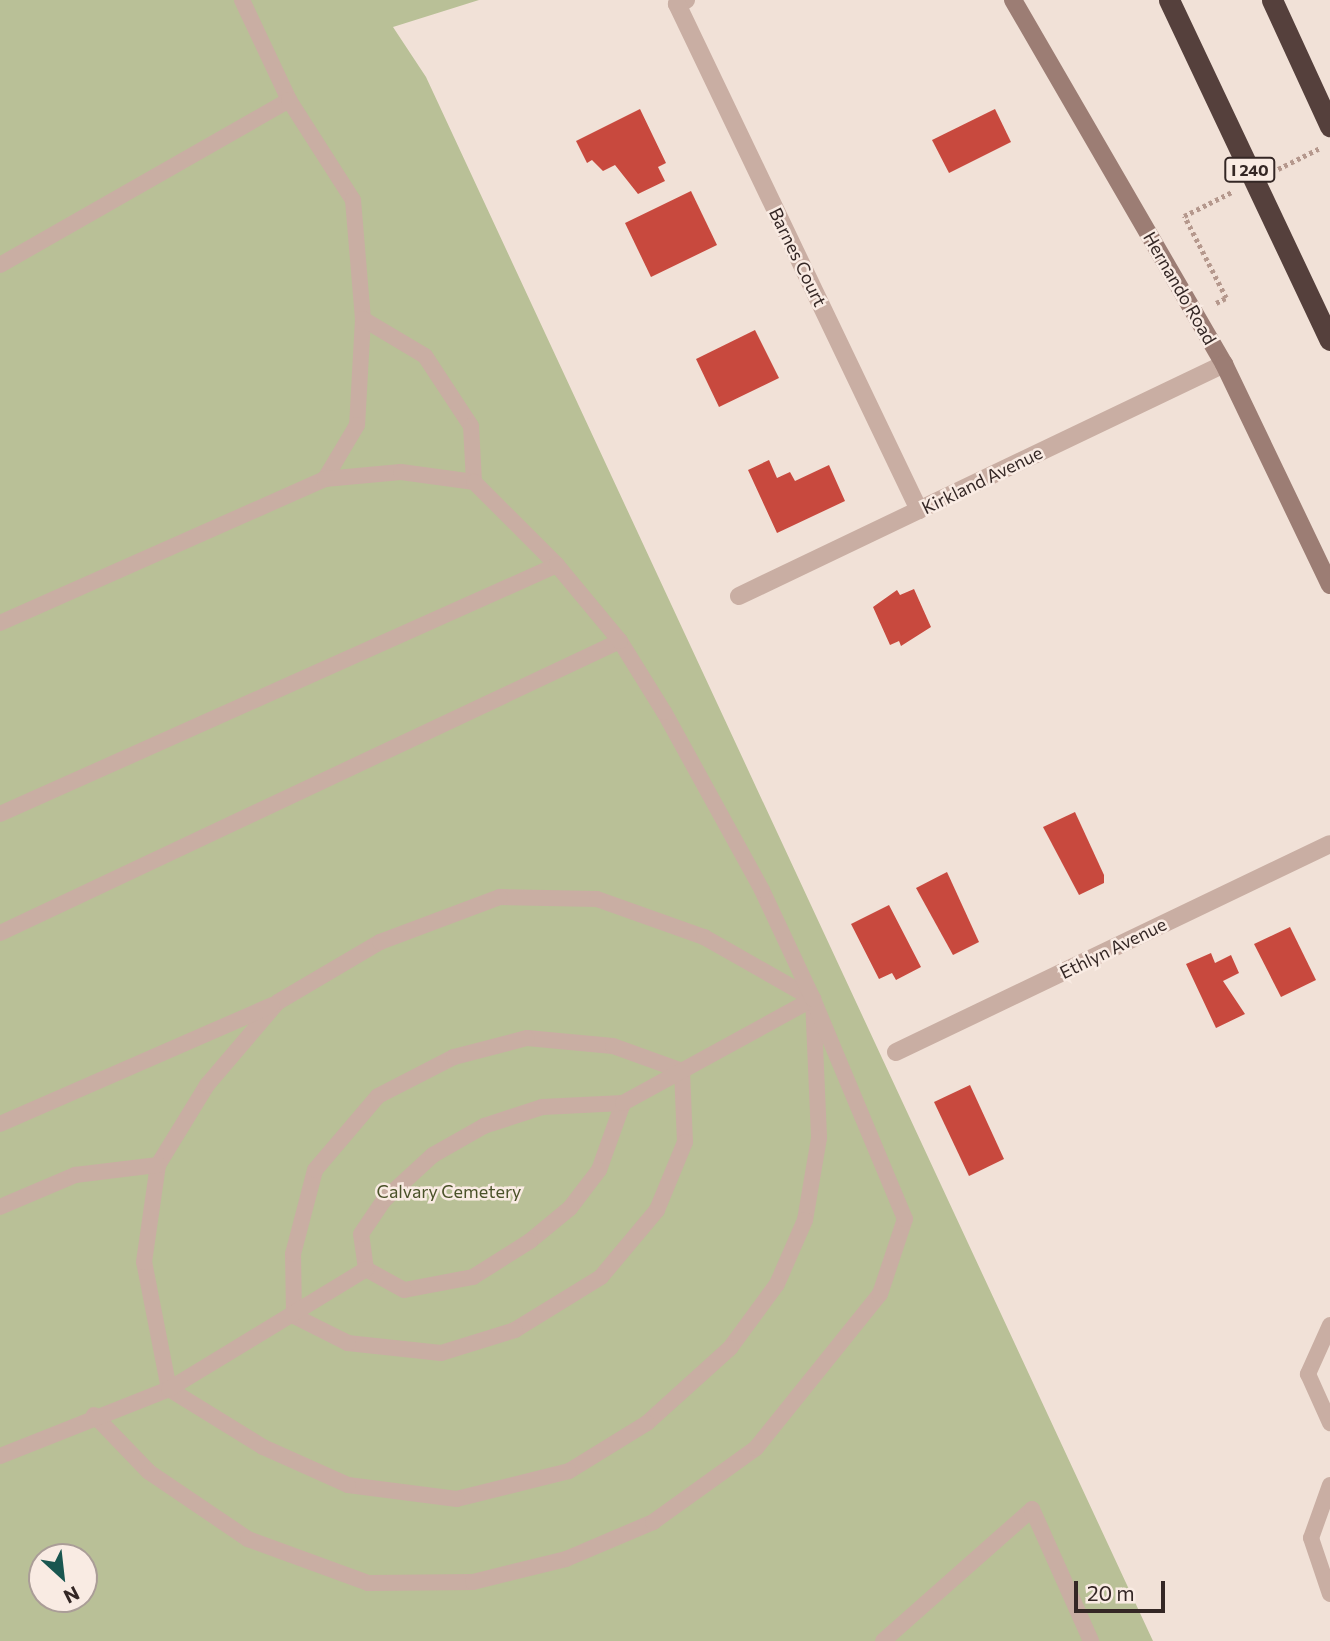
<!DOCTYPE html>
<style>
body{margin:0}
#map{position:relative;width:1330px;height:1641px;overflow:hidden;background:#f1e1d7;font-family:Commissioner,sans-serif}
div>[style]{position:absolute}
.green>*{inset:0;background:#b9c097}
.building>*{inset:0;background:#c8493e}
.path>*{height:4.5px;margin-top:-2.25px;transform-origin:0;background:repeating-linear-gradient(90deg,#b5988d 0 3.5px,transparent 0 7px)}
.lane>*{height:16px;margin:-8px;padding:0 8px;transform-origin:8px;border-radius:8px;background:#c9aea3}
.street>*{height:18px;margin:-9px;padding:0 9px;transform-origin:9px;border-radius:9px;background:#c9aea3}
.secondary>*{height:18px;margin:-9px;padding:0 9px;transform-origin:9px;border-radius:9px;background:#9c7d74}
.highway>*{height:21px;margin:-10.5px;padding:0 10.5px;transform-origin:10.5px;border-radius:10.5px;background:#55403c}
span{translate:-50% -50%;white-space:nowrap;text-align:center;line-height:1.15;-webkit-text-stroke:5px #f9ebe3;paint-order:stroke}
.shield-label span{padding:2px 5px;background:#f9ebe3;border:2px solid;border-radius:5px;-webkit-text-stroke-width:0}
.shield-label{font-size:16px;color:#342725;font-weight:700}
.street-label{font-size:18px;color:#342725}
.park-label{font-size:18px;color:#4a5229}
.north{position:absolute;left:28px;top:1543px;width:70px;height:70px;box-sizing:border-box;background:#f9ebe3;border:2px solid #aa9d97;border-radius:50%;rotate:153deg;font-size:19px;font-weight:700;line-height:28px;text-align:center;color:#342725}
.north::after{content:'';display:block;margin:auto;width:24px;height:32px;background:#1a5650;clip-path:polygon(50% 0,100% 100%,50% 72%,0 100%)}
.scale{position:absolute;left:1074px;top:1581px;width:91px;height:32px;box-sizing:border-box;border:4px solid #342725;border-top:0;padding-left:9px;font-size:21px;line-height:24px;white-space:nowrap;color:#342725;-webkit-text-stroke:5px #f9ebe3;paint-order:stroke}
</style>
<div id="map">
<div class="green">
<i style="clip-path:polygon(evenodd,0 0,479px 0,393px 27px,426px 77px,1153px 1641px,0 1641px,0 0,42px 1557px,84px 1557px,84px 1599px,42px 1599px,42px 1557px)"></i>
</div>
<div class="building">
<i style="clip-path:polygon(640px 109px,666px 163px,658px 167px,665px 181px,638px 194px,615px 165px,603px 171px,592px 160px,587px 163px,576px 141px)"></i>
<i style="clip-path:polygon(995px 109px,1011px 142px,949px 173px,932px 140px)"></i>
<i style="clip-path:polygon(691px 191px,717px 245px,651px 277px,625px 223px)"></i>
<i style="clip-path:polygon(755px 330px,779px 378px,719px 407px,696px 359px)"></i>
<i style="clip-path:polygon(769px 460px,777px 478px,790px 472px,795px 481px,829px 465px,845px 501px,777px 533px,748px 470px)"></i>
<i style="clip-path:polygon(914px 589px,931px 627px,901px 646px,899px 641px,890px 645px,873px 607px,897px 590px,900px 595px)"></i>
<i style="clip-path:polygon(1075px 812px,1104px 875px,1104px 883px,1079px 895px,1043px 827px)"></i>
<i style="clip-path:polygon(947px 872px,979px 942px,953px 955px,916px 888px)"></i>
<i style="clip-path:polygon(889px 905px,921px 967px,896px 980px,892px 973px,879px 979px,851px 924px)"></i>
<i style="clip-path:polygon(1290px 927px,1316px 980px,1281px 997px,1254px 944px)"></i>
<i style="clip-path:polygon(1211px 953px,1215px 963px,1231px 955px,1239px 973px,1223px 981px,1245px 1014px,1216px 1028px,1186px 964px)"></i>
<i style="clip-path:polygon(970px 1085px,1004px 1159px,969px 1176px,934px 1102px)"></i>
</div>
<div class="path">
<i style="left:1278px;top:169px;width:47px;rotate:-26.6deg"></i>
<i style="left:1216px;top:303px;width:11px;rotate:-27deg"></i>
<i style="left:1226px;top:298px;width:92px;rotate:-117.1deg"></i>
<i style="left:1184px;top:216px;width:54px;rotate:-26.6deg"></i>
</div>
<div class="lane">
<i style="left:242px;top:0;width:110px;rotate:64.8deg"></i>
<i style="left:0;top:265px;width:333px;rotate:-29.7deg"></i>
<i style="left:289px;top:100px;width:119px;rotate:57.4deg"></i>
<i style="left:353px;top:200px;width:119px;rotate:85.2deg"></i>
<i style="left:363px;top:319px;width:106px;rotate:93.2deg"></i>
<i style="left:357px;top:425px;width:63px;rotate:120.7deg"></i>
<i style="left:363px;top:319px;width:72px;rotate:30.8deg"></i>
<i style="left:425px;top:356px;width:84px;rotate:56.7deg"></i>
<i style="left:471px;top:426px;width:56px;rotate:86.9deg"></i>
<i style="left:0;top:623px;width:355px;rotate:-23.9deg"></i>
<i style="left:325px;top:479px;width:76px;rotate:-5.3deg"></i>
<i style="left:401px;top:472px;width:74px;rotate:7.8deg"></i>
<i style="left:474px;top:482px;width:117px;rotate:45deg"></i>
<i style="left:557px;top:565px;width:610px;rotate:155.91deg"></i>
<i style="left:500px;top:897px;width:97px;rotate:1.2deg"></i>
<i style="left:597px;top:899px;width:114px;rotate:19.6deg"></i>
<i style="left:704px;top:937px;width:125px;rotate:29.6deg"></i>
<i style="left:813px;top:999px;width:139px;rotate:87.5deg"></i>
<i style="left:819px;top:1138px;width:83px;rotate:99.7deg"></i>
<i style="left:805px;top:1220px;width:70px;rotate:113.6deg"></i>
<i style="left:777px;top:1284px;width:79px;rotate:126.3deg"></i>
<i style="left:730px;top:1348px;width:112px;rotate:137.9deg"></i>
<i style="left:647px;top:1423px;width:92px;rotate:148.4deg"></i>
<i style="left:569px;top:1471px;width:115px;rotate:166deg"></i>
<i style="left:457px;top:1499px;width:110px;rotate:-172.7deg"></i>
<i style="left:348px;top:1485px;width:93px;rotate:-155.9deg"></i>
<i style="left:263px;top:1447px;width:110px;rotate:-148.3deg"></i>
<i style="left:169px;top:1389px;width:129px;rotate:-101.1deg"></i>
<i style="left:144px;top:1262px;width:98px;rotate:-81.8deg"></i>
<i style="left:158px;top:1165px;width:94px;rotate:-58.5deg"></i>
<i style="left:207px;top:1085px;width:109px;rotate:-49.5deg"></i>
<i style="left:278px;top:1002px;width:118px;rotate:-30.5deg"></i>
<i style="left:380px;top:942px;width:128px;rotate:-20.6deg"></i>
<i style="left:0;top:933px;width:685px;rotate:-25.22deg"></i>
<i style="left:527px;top:1038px;width:86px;rotate:5.3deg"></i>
<i style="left:613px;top:1046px;width:73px;rotate:19.9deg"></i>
<i style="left:682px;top:1071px;width:71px;rotate:87.6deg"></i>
<i style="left:685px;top:1142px;width:74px;rotate:112.4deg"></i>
<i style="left:657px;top:1210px;width:87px;rotate:129.9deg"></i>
<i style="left:601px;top:1277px;width:101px;rotate:148.4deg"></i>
<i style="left:515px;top:1330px;width:77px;rotate:162.7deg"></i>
<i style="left:441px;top:1353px;width:94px;rotate:-173.9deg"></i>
<i style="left:348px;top:1343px;width:60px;rotate:-153.4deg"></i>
<i style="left:294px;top:1316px;width:62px;rotate:-90.9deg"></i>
<i style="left:293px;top:1254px;width:87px;rotate:-75.3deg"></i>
<i style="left:315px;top:1170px;width:97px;rotate:-49.6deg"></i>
<i style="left:378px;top:1096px;width:85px;rotate:-27.2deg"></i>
<i style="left:454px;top:1057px;width:75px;rotate:-14.6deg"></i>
<i style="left:623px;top:1103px;width:71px;rotate:109.7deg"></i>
<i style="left:599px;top:1170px;width:48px;rotate:127.3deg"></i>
<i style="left:570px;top:1208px;width:52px;rotate:140.5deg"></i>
<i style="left:530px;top:1241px;width:67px;rotate:147.7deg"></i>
<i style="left:473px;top:1277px;width:70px;rotate:169.3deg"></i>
<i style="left:404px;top:1290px;width:43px;rotate:-151.1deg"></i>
<i style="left:366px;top:1269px;width:35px;rotate:-98deg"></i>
<i style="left:361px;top:1234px;width:41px;rotate:-55.9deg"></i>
<i style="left:384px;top:1200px;width:67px;rotate:-42.6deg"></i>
<i style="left:433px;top:1155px;width:59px;rotate:-29.6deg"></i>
<i style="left:484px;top:1126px;width:61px;rotate:-18.1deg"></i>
<i style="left:542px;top:1107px;width:81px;rotate:-2.8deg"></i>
<i style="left:623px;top:1103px;width:217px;rotate:-28.7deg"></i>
<i style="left:0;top:1124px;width:297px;rotate:-23.6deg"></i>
<i style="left:0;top:1207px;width:82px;rotate:-23.1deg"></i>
<i style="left:75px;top:1175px;width:84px;rotate:-6.9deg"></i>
<i style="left:1330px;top:1325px;width:54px;rotate:114.2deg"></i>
<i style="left:1308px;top:1374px;width:54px;rotate:65.8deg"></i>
<i style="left:94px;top:1415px;width:79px;rotate:46deg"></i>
<i style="left:149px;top:1472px;width:120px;rotate:34.1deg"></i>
<i style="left:248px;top:1539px;width:128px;rotate:20.1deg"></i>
<i style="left:368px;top:1583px;width:105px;rotate:-0.5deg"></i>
<i style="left:473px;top:1582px;width:96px;rotate:-13.9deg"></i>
<i style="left:566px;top:1559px;width:95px;rotate:-23deg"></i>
<i style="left:653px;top:1522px;width:127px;rotate:-35.7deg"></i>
<i style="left:756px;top:1448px;width:198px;rotate:-51.2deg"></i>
<i style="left:880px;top:1294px;width:79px;rotate:-71.6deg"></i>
<i style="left:905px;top:1219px;width:238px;rotate:-112.7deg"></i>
<i style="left:813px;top:999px;width:120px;rotate:-115.1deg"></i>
<i style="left:762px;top:890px;width:203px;rotate:-118.8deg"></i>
<i style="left:664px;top:712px;width:84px;rotate:-121.8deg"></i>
<i style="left:620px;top:641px;width:99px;rotate:-129.7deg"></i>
<i style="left:0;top:1456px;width:182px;rotate:-21.6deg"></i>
<i style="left:169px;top:1389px;width:231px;rotate:-31.3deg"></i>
<i style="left:1330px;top:1485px;width:56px;rotate:109.7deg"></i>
<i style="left:1311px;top:1538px;width:59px;rotate:71.3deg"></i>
<i style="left:883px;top:1641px;width:199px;rotate:-41.5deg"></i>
<i style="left:1032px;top:1509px;width:145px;rotate:65.9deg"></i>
</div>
<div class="street">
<i style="left:686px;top:0;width:10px;rotate:156deg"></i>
<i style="left:677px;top:4px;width:561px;rotate:64.44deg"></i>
<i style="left:739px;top:596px;width:538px;rotate:-25.56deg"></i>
<i style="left:896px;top:1052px;width:481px;rotate:-25.6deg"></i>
</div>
<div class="secondary">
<i style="left:1013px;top:0;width:421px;rotate:59.9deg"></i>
<i style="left:1224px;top:364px;width:245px;rotate:64.4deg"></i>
</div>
<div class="highway">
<i style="left:1169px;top:0;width:376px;rotate:64.7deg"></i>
<i style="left:1272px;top:0;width:139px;rotate:65.3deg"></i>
</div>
<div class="shield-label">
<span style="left:1250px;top:170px">I 240</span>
</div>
<div class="street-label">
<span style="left:798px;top:257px;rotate:64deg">Barnes Court</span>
<span style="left:1180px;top:288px;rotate:60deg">Hernando Road</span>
<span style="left:982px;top:480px;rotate:-26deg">Kirkland Avenue</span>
<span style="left:1113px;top:948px;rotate:-26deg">Ethlyn Avenue</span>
</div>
<div class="park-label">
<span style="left:449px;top:1191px">Calvary Cemetery</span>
</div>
<div class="north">N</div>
<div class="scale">20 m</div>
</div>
